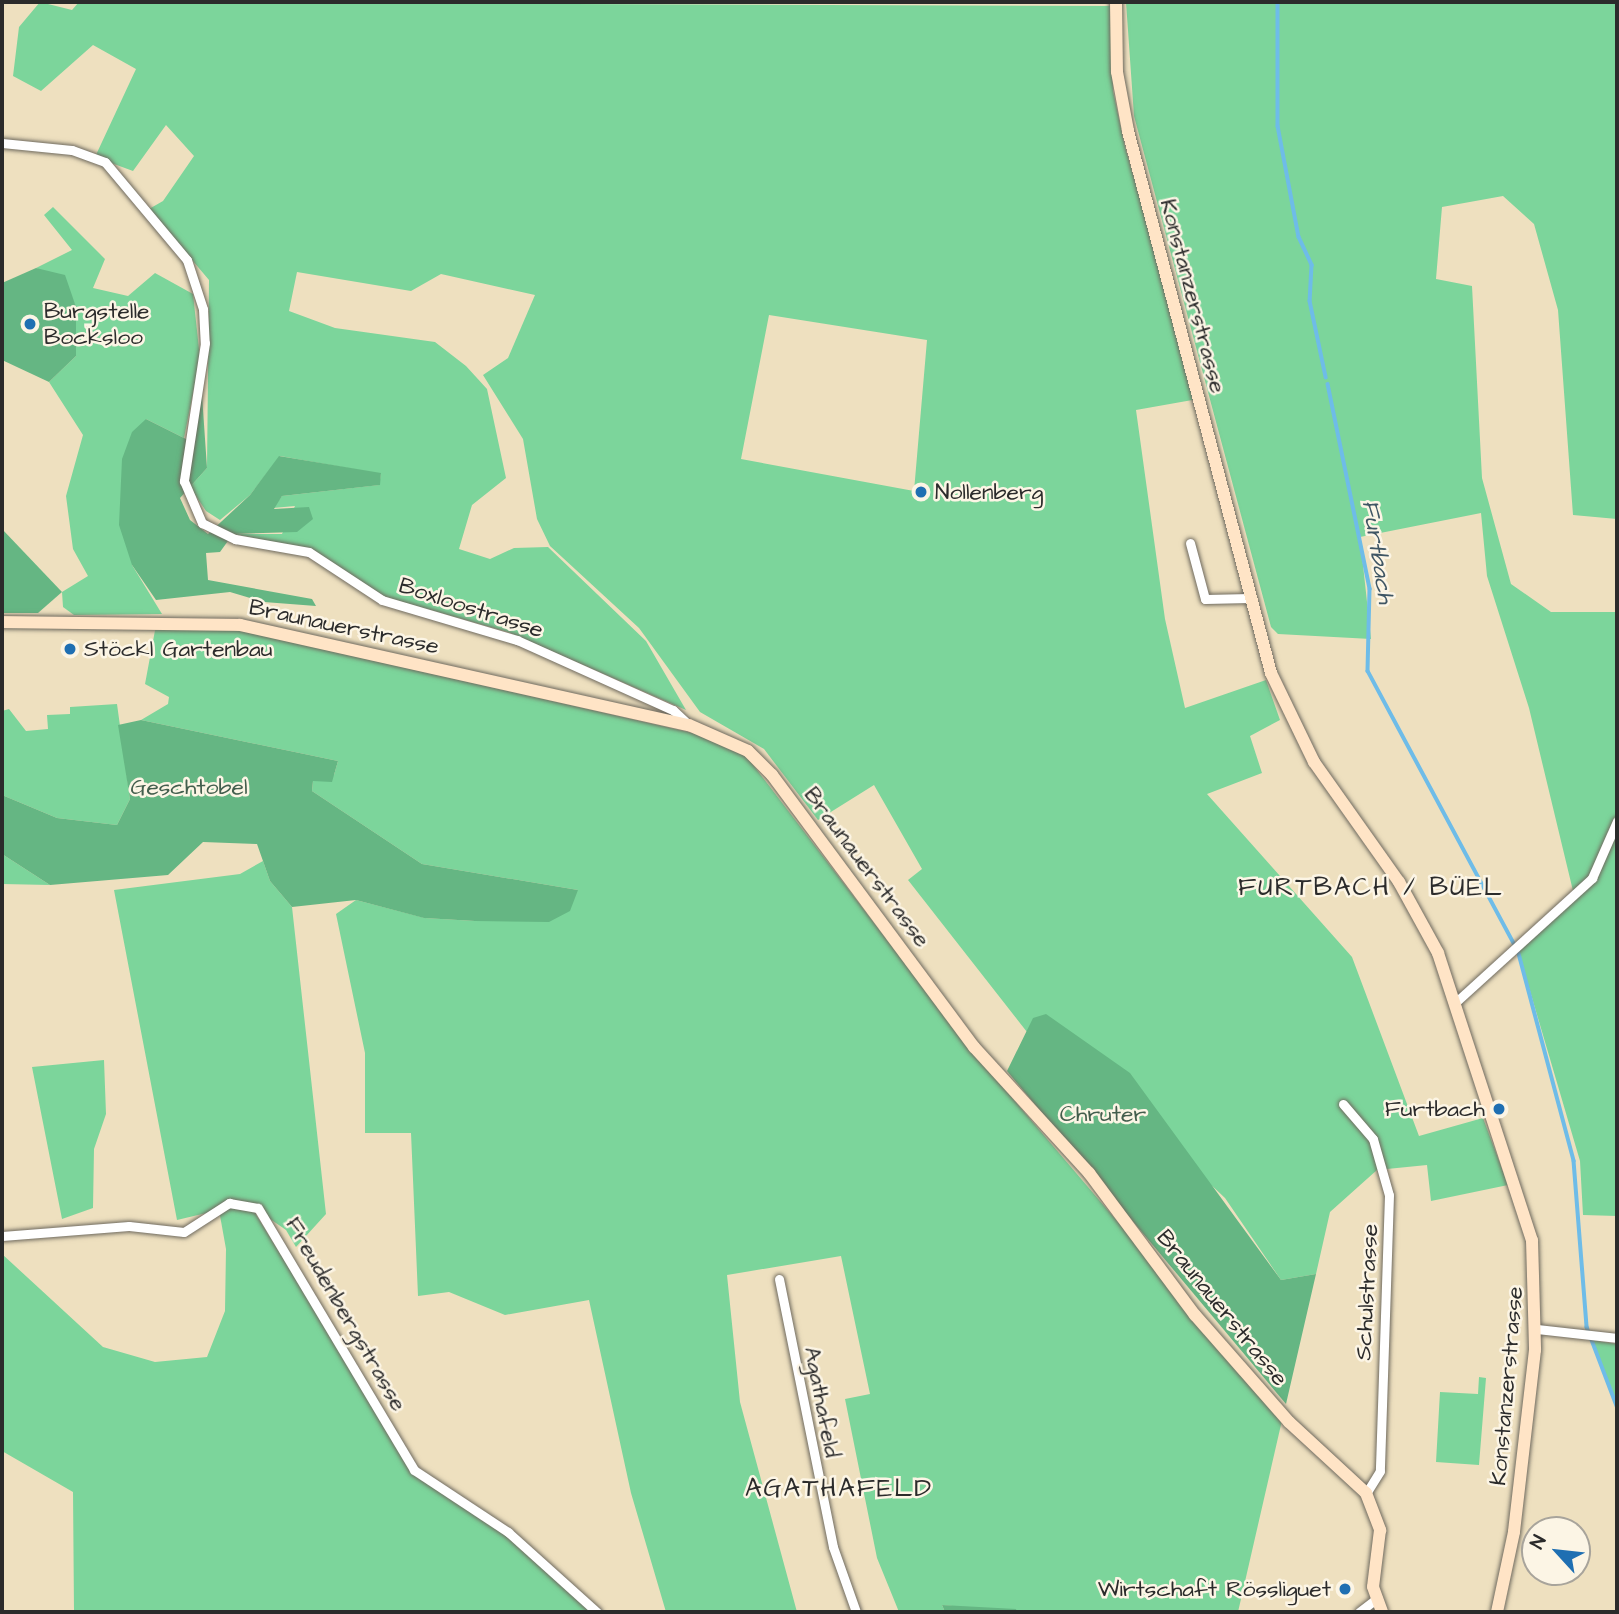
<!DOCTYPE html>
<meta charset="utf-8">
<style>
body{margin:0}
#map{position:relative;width:1619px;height:1614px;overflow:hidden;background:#eee0bf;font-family:"Architects Daughter",sans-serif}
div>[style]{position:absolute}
.green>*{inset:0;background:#7cd59b}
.forest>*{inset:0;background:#65b683}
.stream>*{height:3.5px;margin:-1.75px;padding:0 1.75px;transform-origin:1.75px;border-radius:1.75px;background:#6ebce8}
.roads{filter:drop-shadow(0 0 2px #6f6a5f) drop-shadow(0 0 2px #6f6a5f)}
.street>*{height:9px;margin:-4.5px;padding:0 4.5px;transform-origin:4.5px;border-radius:4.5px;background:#fff}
.secondary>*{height:12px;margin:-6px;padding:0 6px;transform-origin:6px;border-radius:6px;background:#ffe4c6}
.dots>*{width:19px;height:19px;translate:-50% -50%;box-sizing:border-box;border:4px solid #fcf5e5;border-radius:50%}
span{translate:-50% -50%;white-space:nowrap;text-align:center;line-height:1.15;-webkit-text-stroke:5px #fcf5e5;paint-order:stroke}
.street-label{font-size:23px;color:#2b2b2b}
.poi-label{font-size:23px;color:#2b2b2b}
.left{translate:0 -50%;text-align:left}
.right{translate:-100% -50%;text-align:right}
.park-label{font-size:23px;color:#435e4d}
.water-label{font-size:24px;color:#3f5664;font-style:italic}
.quarter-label{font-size:26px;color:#2b2b2b;letter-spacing:2px}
.frame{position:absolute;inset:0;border:4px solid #2b2b2b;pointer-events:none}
.north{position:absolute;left:1521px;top:1516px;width:70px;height:70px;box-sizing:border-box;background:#fcf5e5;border:2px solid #a8a49b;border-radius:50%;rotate:297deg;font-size:19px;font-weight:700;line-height:28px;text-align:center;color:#2b2b2b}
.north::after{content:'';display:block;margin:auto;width:24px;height:32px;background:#1f6fb2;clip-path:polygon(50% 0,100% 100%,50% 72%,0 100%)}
</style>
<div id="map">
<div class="green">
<i style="clip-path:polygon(evenodd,40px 2px,72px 10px,79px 2px,1111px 6px,1113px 91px,1125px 147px,1198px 399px,1136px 410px,1165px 619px,1185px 708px,1266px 680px,1280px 720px,1250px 736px,1262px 773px,1207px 794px,1352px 957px,1419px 1136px,1483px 1118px,1508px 1185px,1431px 1201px,1427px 1165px,1377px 1170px,1330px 1212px,1316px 1274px,1281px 1280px,1225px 1198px,1034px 1018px,1027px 1032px,908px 880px,922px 869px,874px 785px,818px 820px,764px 749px,700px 712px,639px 628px,550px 546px,537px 519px,523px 439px,483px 375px,508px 358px,535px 295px,441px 274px,411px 291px,297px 272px,289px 311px,335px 328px,435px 342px,466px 366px,487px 389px,506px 478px,472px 505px,459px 549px,490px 559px,514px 548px,548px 547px,646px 641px,686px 710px,508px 632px,385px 597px,310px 549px,233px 534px,282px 534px,295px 506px,273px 508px,282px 496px,379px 485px,381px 474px,280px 456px,250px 495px,220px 520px,206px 511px,190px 487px,207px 468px,209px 280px,149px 209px,163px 201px,194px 156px,166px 125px,133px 171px,95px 157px,136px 69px,93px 45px,41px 91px,13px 76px,19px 27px,40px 2px,769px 315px,927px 340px,914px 491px,741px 459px,769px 315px)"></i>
<i style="clip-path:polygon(1126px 2px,1617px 2px,1617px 519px,1573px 515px,1558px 310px,1534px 224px,1503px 196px,1442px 207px,1436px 279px,1472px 286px,1482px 478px,1511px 584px,1551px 612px,1617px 612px,1617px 1216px,1583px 1215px,1580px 1161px,1518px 950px,1574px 895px,1529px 708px,1487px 576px,1481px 513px,1360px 537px,1371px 639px,1278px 634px,1271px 627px,1134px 116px)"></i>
<i style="clip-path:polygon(53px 207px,105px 259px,93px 288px,128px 296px,155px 273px,193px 294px,200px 358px,184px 438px,146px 419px,132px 565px,162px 614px,74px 615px,63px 607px,62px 592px,88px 576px,73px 549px,66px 496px,83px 435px,49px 382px,76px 356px,76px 307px,64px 281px,36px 268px,72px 250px,44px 215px)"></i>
<i style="clip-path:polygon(156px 625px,239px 630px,710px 737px,747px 757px,968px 1046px,1283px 1416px,1238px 1612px,1017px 1612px,942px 1605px,945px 1612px,899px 1612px,877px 1558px,845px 1399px,870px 1394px,841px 1256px,727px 1275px,740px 1402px,797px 1612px,666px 1612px,631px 1493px,589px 1300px,505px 1315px,449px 1292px,418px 1296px,411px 1133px,365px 1133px,365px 1053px,336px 914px,356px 900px,425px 918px,475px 921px,578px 890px,422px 864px,312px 791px,313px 781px,334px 775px,338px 761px,141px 720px,168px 704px,169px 697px,145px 684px)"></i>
<i style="clip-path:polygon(117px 704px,130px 799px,117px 825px,57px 818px,2px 795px,2px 711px,9px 709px,26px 731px,48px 729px,47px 715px,70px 714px,70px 707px)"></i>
<i style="clip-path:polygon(2px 854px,50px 885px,2px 884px)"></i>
<i style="clip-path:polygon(263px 861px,270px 881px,292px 907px,326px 1214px,296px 1247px,286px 1230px,250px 1205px,414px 1470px,499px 1526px,597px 1612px,74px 1612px,73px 1492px,2px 1451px,2px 1254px,103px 1347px,155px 1362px,207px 1357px,225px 1311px,226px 1249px,219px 1210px,177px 1220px,114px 890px,240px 874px)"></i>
<i style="clip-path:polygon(104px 1060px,106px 1114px,94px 1149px,93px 1208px,62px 1219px,32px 1067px)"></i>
<i style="clip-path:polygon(1591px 1340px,1617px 1344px,1617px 1406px,1610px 1388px)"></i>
<i style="clip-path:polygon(1479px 1377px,1486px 1378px,1479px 1465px,1436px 1462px,1440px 1392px,1478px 1394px)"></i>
</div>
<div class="forest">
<i style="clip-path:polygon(36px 268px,65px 275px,76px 307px,76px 356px,49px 382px,2px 360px,2px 283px)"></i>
<i style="clip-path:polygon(202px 395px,207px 468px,180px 498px,190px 520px,208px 534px,250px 495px,279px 456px,381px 473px,380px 485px,282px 496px,274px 509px,309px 507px,313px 519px,297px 532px,233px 534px,220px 552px,206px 553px,208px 580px,312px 599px,316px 606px,264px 602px,230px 592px,156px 600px,132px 565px,119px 525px,122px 459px,132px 432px,146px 419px,194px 443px)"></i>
<i style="clip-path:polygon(2px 529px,62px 592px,38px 613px,2px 613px)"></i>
<i style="clip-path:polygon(141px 720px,338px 761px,332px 782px,313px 781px,312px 791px,422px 864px,578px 890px,570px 911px,549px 922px,475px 921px,424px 918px,356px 900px,292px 907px,270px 881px,257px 844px,203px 842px,168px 875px,50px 885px,2px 854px,2px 795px,57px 818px,117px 825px,130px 799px,118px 725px)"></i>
<i style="clip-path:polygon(1046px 1014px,1130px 1073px,1281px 1280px,1316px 1274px,1286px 1404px,1007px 1071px,1033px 1018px)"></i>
<i style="clip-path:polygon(942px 1605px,1016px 1609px,1017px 1612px,945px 1612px)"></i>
</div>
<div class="stream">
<i style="left:1278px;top:2px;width:124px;rotate:90deg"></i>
<i style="left:1278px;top:126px;width:113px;rotate:79.3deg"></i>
<i style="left:1299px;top:237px;width:31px;rotate:65deg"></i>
<i style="left:1312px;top:265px;width:36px;rotate:93deg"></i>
<i style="left:1310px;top:301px;width:78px;rotate:78.1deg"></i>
<i style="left:1328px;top:384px;width:209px;rotate:78.4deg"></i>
<i style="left:1370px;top:589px;width:82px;rotate:91.4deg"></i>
<i style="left:1368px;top:671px;width:309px;rotate:61.8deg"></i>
<i style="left:1518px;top:950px;width:218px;rotate:75.1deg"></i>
<i style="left:1574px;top:1161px;width:167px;rotate:85.5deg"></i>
<i style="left:1587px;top:1327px;width:85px;rotate:69.2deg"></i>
</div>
<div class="roads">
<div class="street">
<i style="left:2px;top:143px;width:70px;rotate:5.7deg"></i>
<i style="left:72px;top:150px;width:35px;rotate:20deg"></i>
<i style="left:105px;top:162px;width:128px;rotate:50.1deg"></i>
<i style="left:187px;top:260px;width:52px;rotate:71.9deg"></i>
<i style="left:203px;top:309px;width:34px;rotate:87deg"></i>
<i style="left:205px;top:343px;width:140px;rotate:98.7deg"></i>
<i style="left:184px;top:481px;width:46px;rotate:66.8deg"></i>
<i style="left:202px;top:523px;width:37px;rotate:26deg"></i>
<i style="left:235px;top:539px;width:75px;rotate:10deg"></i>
<i style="left:309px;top:552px;width:87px;rotate:33.3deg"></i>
<i style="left:382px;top:600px;width:141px;rotate:16.5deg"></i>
<i style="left:517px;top:640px;width:171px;rotate:24.2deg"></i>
<i style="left:673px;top:710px;width:22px;rotate:43deg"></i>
<i style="left:1190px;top:543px;width:58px;rotate:75deg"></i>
<i style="left:1205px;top:599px;width:45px;rotate:-1.3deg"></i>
<i style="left:1457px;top:1001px;width:183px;rotate:-42.3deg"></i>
<i style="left:1592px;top:878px;width:62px;rotate:-66.3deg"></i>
<i style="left:1343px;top:1104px;width:46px;rotate:49.4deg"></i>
<i style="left:1373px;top:1139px;width:58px;rotate:74.1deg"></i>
<i style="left:1389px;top:1195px;width:276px;rotate:91.9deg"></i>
<i style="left:1380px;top:1471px;width:26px;rotate:122deg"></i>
<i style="left:2px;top:1236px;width:127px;rotate:-4.5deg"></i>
<i style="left:129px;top:1226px;width:55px;rotate:6.2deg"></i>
<i style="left:184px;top:1232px;width:54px;rotate:-32.8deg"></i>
<i style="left:229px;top:1203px;width:29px;rotate:10deg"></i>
<i style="left:258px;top:1208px;width:305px;rotate:59.2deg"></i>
<i style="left:414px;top:1470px;width:113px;rotate:33.4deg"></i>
<i style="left:508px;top:1532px;width:120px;rotate:42deg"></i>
<i style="left:779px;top:1279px;width:273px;rotate:78.6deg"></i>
<i style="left:833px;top:1547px;width:69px;rotate:70.5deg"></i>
<i style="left:1537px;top:1329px;width:81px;rotate:6.4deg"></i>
<i style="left:1359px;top:1612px;width:20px;rotate:-37deg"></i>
</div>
<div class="secondary">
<i style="left:1116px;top:2px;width:70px;rotate:89.2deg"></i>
<i style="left:1117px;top:72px;width:60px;rotate:79.4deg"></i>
<i style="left:1128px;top:131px;width:561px;rotate:75.22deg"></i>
<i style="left:1271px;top:673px;width:99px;rotate:64.2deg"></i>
<i style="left:1314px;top:762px;width:147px;rotate:54.7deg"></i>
<i style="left:1399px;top:882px;width:81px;rotate:61.2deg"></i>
<i style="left:1438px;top:953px;width:302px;rotate:71.9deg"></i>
<i style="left:1532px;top:1240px;width:110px;rotate:88.4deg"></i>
<i style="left:1535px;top:1350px;width:183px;rotate:96.6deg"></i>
<i style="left:1514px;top:1532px;width:82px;rotate:102deg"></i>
<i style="left:2px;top:622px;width:238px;rotate:0.7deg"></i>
<i style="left:240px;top:625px;width:460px;rotate:12.6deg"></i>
<i style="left:689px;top:725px;width:64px;rotate:23.8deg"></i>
<i style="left:748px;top:751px;width:34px;rotate:45deg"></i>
<i style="left:772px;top:775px;width:339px;rotate:53.4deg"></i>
<i style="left:974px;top:1047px;width:171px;rotate:47.6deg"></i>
<i style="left:1089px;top:1173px;width:177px;rotate:53.3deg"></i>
<i style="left:1195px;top:1315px;width:142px;rotate:48.7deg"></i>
<i style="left:1289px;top:1422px;width:105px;rotate:42.7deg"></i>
<i style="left:1366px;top:1493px;width:40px;rotate:69deg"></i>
<i style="left:1380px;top:1530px;width:57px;rotate:97deg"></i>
<i style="left:1373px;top:1587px;width:27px;rotate:70deg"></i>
</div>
</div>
<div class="dots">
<i style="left:30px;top:324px;background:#1f6fb2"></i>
<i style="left:921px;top:492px;background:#1f6fb2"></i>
<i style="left:70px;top:649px;background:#1f6fb2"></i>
<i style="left:1499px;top:1109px;background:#1f6fb2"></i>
<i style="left:1345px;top:1589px;background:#1f6fb2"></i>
</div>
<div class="street-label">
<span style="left:1193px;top:296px;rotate:75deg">Konstanzerstrasse</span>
<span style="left:471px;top:608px;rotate:18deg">Boxloostrasse</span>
<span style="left:344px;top:627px;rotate:12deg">Braunauerstrasse</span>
<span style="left:867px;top:867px;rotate:53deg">Braunauerstrasse</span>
<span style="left:1367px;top:1292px;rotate:-87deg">Schulstrasse</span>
<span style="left:1222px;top:1308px;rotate:51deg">Braunauerstrasse</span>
<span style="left:346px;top:1314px;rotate:60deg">Freudenbergstrasse</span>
<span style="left:1507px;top:1386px;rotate:-85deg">Konstanzerstrasse</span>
<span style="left:822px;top:1402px;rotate:79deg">Agathafeld</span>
</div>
<div class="poi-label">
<span class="left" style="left:44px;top:324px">Burgstelle<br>Bocksloo</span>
<span class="left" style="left:935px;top:492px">Nollenberg</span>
<span class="left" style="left:84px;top:649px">Stöckl Gartenbau</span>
<span class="right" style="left:1485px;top:1109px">Furtbach</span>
<span class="right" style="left:1331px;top:1589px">Wirtschaft Rössliguet</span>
</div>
<div class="park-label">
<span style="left:189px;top:787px">Geschtobel</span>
<span style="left:1103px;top:1114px">Chruter</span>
</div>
<div class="water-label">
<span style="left:1377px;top:552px;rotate:81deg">Furtbach</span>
</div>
<div class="quarter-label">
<span style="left:1371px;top:888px">FURTBACH / BÜEL</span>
<span style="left:839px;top:1489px">AGATHAFELD</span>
</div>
<div class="frame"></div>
<div class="north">N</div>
</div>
